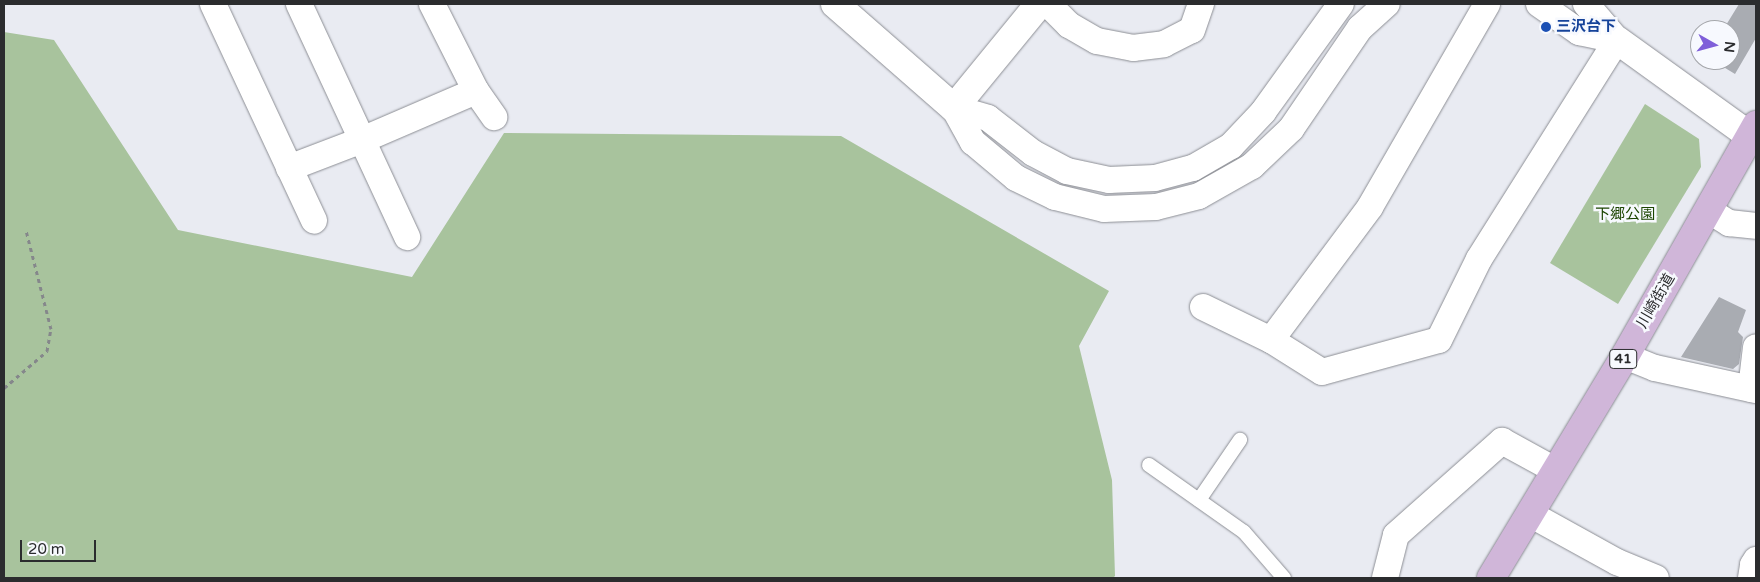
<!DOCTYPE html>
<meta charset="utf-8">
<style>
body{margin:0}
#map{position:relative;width:1760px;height:582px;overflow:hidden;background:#e9ebf2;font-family:"Varela Round","Noto Sans JP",sans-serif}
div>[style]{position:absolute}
.green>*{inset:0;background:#a8c39d}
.building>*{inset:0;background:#a9acb2}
.path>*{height:3px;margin-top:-1.5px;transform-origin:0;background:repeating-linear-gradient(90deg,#85878b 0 4px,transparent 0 8px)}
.roads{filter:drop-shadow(0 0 1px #8c8e94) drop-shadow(0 0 1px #8c8e94)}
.service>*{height:14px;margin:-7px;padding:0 7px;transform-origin:7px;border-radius:7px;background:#fff}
.minor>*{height:26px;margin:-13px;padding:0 13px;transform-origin:13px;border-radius:13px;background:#fff}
.tertiary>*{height:28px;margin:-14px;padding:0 14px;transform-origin:14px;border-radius:14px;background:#fff}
.primary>*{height:28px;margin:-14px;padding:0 14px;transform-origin:14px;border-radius:14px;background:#d0b6d9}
.dots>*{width:14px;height:14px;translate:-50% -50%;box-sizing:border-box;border:2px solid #f7f9fe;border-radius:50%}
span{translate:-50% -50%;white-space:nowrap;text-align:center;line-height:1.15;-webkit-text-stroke:5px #f7f9fe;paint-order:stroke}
.shield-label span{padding:1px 4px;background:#f7f9fe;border:1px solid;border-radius:4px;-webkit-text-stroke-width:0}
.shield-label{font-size:14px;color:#2b2c2e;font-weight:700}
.transit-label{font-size:15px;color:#164399;font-weight:700}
.left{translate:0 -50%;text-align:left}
.park-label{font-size:15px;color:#1c4501}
.street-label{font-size:15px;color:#2b2c2e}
.frame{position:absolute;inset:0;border:5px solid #2b2c2e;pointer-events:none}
.north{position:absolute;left:1690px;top:20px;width:50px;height:50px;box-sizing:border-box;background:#f7f9fe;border:1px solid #a5a7ab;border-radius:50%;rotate:97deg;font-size:14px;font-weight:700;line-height:20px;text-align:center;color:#2b2c2e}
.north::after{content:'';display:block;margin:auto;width:18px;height:22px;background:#7f5fd9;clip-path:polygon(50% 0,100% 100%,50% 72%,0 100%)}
.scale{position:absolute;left:20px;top:540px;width:76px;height:22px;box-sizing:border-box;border:2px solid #2b2c2e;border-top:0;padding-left:6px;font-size:15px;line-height:18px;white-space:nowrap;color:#2b2c2e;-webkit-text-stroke:4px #f7f9fe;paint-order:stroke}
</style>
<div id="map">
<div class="green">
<i style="clip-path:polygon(4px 32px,54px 40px,178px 230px,412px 277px,504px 133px,841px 136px,1109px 291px,1079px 346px,1112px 480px,1115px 576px,1113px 578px,4px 578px)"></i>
<i style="clip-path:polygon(1645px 104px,1699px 139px,1701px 167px,1618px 304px,1550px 263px)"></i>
</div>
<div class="building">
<i style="clip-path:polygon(1739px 4px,1756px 4px,1756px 38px,1735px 74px,1712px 60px,1730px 60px,1730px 30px,1723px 30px)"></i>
<i style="clip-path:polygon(1719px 297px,1746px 310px,1738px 332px,1743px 337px,1739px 364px,1733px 369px,1681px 357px)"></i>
</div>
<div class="path">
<i style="left:4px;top:388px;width:57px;rotate:-40.7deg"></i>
<i style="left:47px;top:351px;width:22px;rotate:-80deg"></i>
<i style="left:51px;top:329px;width:102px;rotate:-104.2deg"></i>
</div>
<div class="roads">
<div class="service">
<i style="left:1149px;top:465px;width:116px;rotate:35.2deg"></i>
<i style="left:1244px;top:532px;width:61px;rotate:49deg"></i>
<i style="left:1199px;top:500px;width:73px;rotate:-55.7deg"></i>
</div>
<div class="minor">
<i style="left:213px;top:4px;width:239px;rotate:65deg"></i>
<i style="left:299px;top:4px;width:257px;rotate:65.1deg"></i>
<i style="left:432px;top:4px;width:97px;rotate:63.2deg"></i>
<i style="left:476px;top:91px;width:32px;rotate:55deg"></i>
<i style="left:1048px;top:4px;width:30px;rotate:45deg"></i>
<i style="left:1069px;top:25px;width:32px;rotate:30deg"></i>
<i style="left:1097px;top:41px;width:37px;rotate:11deg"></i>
<i style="left:1133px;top:48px;width:31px;rotate:-7deg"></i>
<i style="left:1164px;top:44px;width:31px;rotate:-27deg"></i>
<i style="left:1192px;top:30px;width:28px;rotate:-71deg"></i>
<i style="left:1539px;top:4px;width:49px;rotate:35deg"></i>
<i style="left:1579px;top:32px;width:39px;rotate:12deg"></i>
<i style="left:1586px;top:4px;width:48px;rotate:49.3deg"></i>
<i style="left:954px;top:108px;width:39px;rotate:61deg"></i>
<i style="left:973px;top:142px;width:56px;rotate:39.9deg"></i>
<i style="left:1016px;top:178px;width:43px;rotate:26deg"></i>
<i style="left:1055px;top:197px;width:50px;rotate:13.8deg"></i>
<i style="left:1104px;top:209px;width:52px;rotate:-2.2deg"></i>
<i style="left:1156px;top:207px;width:44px;rotate:-14.3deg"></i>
<i style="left:1199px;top:196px;width:61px;rotate:-29.5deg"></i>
<i style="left:1252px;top:166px;width:54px;rotate:-43.5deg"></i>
<i style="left:1291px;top:129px;width:122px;rotate:-55.7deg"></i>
<i style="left:1360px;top:28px;width:36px;rotate:-42deg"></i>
<i style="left:954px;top:108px;width:35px;rotate:16deg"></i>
<i style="left:988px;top:118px;width:57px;rotate:37.9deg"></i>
<i style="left:1033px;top:153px;width:38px;rotate:28deg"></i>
<i style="left:1067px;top:171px;width:43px;rotate:12.1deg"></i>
<i style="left:1109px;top:180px;width:46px;rotate:-2.5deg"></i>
<i style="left:1155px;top:178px;width:39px;rotate:-15deg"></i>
<i style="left:1193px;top:168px;width:44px;rotate:-30.1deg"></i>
<i style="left:1231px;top:146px;width:47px;rotate:-46.7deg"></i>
<i style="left:1263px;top:112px;width:133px;rotate:-54.2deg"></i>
<i style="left:289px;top:168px;width:78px;rotate:-21deg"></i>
<i style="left:362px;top:140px;width:124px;rotate:-23.3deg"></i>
<i style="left:1708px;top:210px;width:25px;rotate:32deg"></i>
<i style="left:1729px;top:223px;width:27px;rotate:6deg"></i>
<i style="left:1203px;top:307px;width:76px;rotate:25.9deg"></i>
<i style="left:1271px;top:340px;width:60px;rotate:32.1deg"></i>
<i style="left:1322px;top:372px;width:121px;rotate:-15.3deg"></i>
<i style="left:1439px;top:340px;width:90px;rotate:-63.7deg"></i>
<i style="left:1479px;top:259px;width:259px;rotate:-57.8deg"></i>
<i style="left:1271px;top:340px;width:166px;rotate:-53.3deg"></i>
<i style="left:1370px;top:207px;width:234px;rotate:-60deg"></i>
<i style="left:1625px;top:356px;width:32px;rotate:22deg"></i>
<i style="left:1655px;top:368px;width:103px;rotate:12.3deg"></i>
<i style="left:1751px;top:389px;width:42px;rotate:-83.2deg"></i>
<i style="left:1530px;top:514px;width:99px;rotate:28.9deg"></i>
<i style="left:1617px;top:562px;width:42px;rotate:22.3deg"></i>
<i style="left:1385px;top:578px;width:44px;rotate:-75.7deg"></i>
<i style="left:1396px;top:535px;width:142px;rotate:-41.6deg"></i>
<i style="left:1502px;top:441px;width:60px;rotate:28.7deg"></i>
<i style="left:1751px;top:578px;width:13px;rotate:-81deg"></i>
<i style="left:1753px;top:565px;width:6px;rotate:-59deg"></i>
</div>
<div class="tertiary">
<i style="left:835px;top:4px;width:158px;rotate:41.2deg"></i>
<i style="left:954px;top:108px;width:134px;rotate:-50.7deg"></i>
<i style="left:1617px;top:40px;width:164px;rotate:35.8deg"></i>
</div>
<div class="primary">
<i style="left:1491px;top:578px;width:259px;rotate:-58.9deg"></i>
<i style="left:1625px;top:356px;width:266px;rotate:-60.4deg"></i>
</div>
</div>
<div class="dots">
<i style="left:1546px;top:27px;background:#1a4fb4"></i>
</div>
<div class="shield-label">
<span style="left:1623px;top:359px">41</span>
</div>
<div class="transit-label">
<span class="left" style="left:1556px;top:27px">三沢台下</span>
</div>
<div class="park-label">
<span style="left:1625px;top:215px">下郷公園</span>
</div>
<div class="street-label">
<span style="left:1656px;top:301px;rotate:-60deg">川崎街道</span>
</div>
<div class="frame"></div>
<div class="north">N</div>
<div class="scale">20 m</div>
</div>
